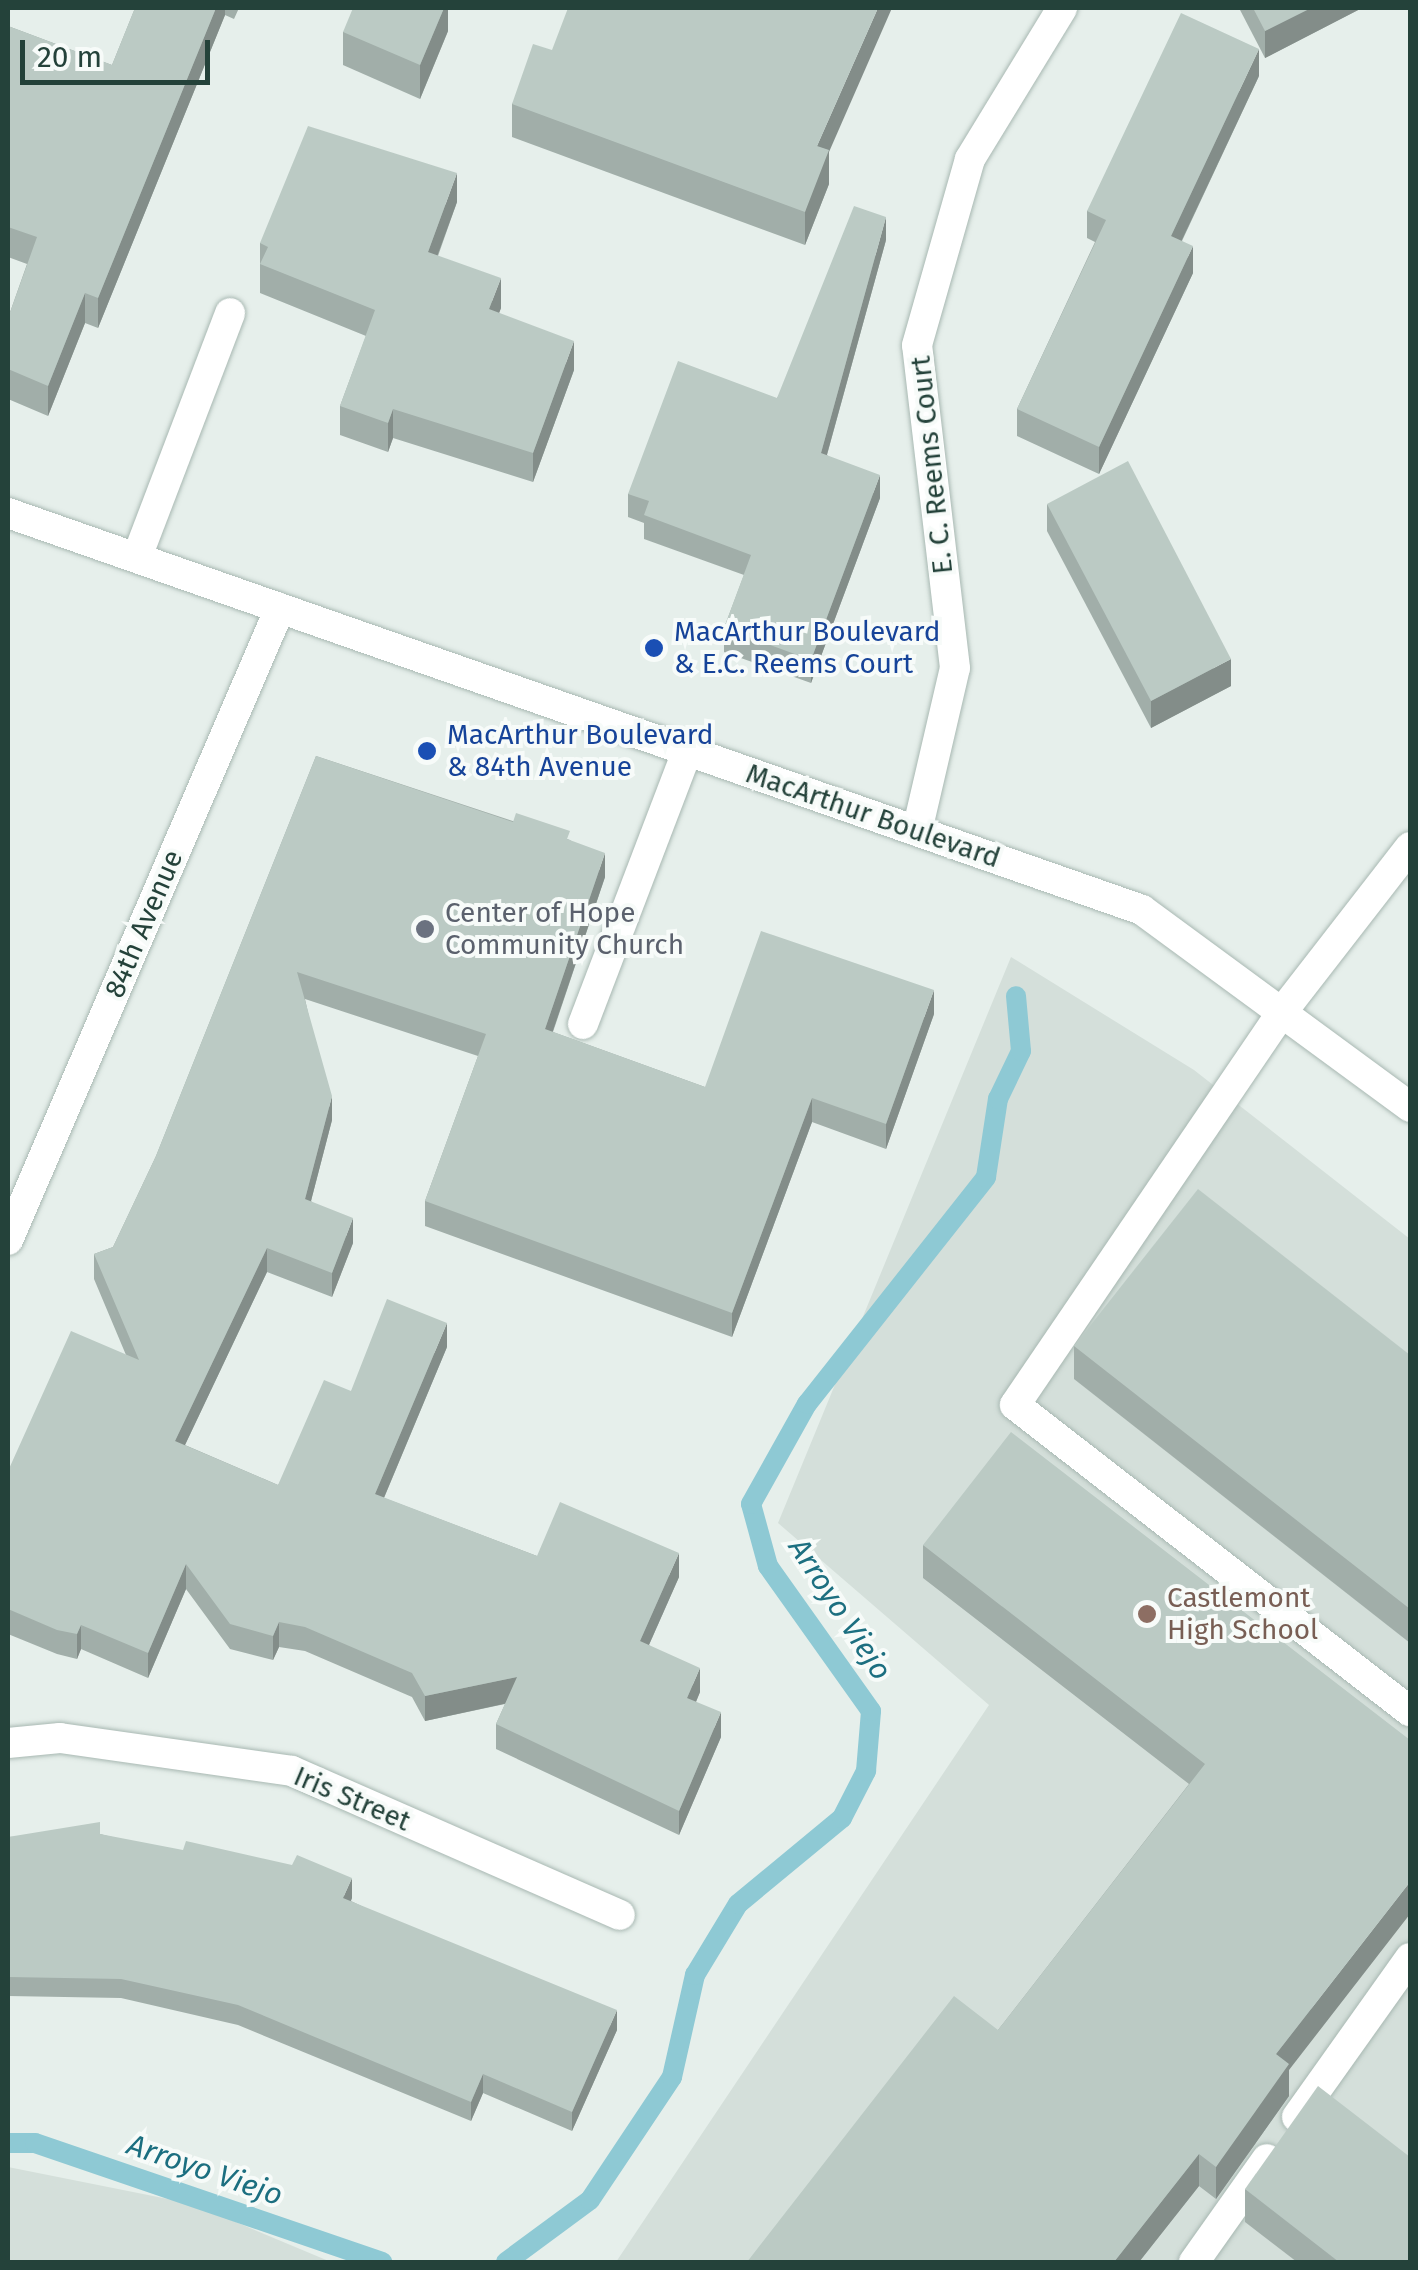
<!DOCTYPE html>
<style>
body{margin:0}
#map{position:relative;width:1418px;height:2270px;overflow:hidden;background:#e6efeb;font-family:"Fira Sans",sans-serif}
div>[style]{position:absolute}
.built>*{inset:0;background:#d4dfda}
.stream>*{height:20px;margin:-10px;padding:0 10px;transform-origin:10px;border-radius:10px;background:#8ec9d4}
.roads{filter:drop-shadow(0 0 2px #a8b8b2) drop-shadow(0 0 2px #a8b8b2)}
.service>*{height:30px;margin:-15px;padding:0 15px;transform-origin:15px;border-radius:15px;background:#fff}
.minor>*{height:30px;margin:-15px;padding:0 15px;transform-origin:15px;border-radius:15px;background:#fff}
.secondary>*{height:30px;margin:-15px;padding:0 15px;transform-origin:15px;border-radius:15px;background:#fff}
.wall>*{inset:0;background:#a1aea9}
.shaded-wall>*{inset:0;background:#838d89}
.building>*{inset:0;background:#bbcac4}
.dots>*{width:28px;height:28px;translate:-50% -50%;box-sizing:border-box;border:5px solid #f7fbf9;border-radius:50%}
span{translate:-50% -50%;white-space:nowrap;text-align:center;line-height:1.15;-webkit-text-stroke:8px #f7fbf9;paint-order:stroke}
.street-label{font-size:28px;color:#24423a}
.transit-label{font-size:28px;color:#164399}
.left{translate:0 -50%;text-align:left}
.worship-label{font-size:28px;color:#5b616d}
.education-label{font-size:28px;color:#785e54}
.water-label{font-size:30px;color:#1c6f80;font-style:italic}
.frame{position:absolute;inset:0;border:10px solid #24423a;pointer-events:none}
.scale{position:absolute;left:20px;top:40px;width:190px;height:45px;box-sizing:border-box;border:5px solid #24423a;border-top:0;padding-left:12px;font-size:30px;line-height:35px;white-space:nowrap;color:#24423a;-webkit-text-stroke:8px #f7fbf9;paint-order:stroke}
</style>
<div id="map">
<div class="built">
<i style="clip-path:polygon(1011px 957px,1194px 1070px,1410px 1239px,1410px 2262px,616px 2262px,989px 1705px,778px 1523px)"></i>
<i style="clip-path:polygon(8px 2167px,193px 2204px,331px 2262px,8px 2262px)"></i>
</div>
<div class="stream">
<i style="left:8px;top:2143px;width:27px"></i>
<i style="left:35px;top:2143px;width:367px;rotate:18.9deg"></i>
<i style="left:506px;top:2262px;width:104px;rotate:-36.4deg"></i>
<i style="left:590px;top:2200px;width:148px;rotate:-56.3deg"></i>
<i style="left:672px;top:2077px;width:105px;rotate:-77.3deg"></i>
<i style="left:695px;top:1975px;width:83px;rotate:-58.8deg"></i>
<i style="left:738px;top:1904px;width:135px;rotate:-39.6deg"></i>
<i style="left:842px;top:1818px;width:53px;rotate:-62.9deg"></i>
<i style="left:866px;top:1771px;width:60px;rotate:-85.2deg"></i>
<i style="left:871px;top:1711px;width:178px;rotate:-125.4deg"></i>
<i style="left:768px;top:1566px;width:64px;rotate:-105.3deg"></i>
<i style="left:751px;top:1504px;width:115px;rotate:-60.8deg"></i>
<i style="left:807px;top:1404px;width:289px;rotate:-51.7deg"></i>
<i style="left:986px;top:1177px;width:79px;rotate:-81.3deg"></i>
<i style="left:998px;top:1099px;width:53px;rotate:-64.4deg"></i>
<i style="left:1021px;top:1051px;width:55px;rotate:-95.2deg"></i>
</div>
<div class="roads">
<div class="service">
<i style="left:137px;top:557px;width:261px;rotate:-69.1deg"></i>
<i style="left:1410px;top:847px;width:209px;rotate:127.8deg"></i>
<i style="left:1282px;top:1012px;width:475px;rotate:124.2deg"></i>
<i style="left:1015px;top:1405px;width:500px;rotate:37.8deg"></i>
<i style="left:583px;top:1024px;width:291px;rotate:-69.1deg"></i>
<i style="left:1297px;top:2117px;width:195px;rotate:-54.6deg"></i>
<i style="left:1194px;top:2262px;width:126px;rotate:-54.7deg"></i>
</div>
<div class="minor">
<i style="left:917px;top:831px;width:167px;rotate:-76.9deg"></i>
<i style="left:955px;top:668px;width:325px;rotate:-96.7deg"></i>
<i style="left:917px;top:345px;width:193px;rotate:-74.1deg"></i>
<i style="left:970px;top:159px;width:177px;rotate:-58.6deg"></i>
<i style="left:8px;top:1240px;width:688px;rotate:-66.71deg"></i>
<i style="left:8px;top:1743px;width:52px;rotate:-5.5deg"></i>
<i style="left:60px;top:1738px;width:234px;rotate:8.1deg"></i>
<i style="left:292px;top:1771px;width:358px;rotate:23.7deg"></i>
</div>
<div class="secondary">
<i style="left:8px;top:513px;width:1201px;rotate:19.29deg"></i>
<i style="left:1142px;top:910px;width:333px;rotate:36.3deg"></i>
</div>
</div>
<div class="wall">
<i style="clip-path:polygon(135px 8px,239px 8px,234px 19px,225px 15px,98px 328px,85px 323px,48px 416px,8px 399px,8px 318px,27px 264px,8px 257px,8px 26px,112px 65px)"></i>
<i style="clip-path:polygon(448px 8px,448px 31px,420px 99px,343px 65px,343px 32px)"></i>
<i style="clip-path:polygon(1239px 8px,1362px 8px,1265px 58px)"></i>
<i style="clip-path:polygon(552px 50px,829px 152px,829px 184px,805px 245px,512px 137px,512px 104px)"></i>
<i style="clip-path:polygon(1259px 76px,1182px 241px,1193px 273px,1099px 474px,1017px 436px,1017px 409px,1095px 242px,1087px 238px,1087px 211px)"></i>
<i style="clip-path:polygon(457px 202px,438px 256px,501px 308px,499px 313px,574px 370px,533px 482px,393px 438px,388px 452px,340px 435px,340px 406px,366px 336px,260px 293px,260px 243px)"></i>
<i style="clip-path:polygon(886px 240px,827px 455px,880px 498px,811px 683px,724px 652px,724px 628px,744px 575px,644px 539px,644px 523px,628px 517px,628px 494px,777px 398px)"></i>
<i style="clip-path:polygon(1047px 504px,1231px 686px,1151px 728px,1047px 531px)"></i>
<i style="clip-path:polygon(316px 756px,570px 840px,605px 877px,553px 1032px,705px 1087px,934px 1014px,886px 1149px,812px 1122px,732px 1337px,425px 1226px,425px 1201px,478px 1056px,305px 999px,332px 1120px,311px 1201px,353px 1243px,332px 1297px,267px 1272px,185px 1445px,278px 1485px,351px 1391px,447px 1347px,384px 1498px,537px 1556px,679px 1577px,649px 1645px,700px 1692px,696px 1702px,721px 1737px,679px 1835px,496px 1749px,496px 1724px,505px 1704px,425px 1721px,412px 1697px,305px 1651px,279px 1647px,273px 1660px,230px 1649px,186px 1589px,148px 1678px,81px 1649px,77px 1659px,57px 1654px,8px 1634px,8px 1471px,126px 1355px,94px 1279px,94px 1254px,113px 1247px,156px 1156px)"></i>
<i style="clip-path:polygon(1074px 1346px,1410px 1355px,1410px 1643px,1074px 1379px)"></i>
<i style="clip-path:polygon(923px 1545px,1410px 1740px,1289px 2070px,1289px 2096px,1216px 2199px,1199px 2186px,1139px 2262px,747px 2262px,998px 2030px,1189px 1784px,923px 1578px)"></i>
<i style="clip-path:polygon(100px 1834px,352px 1898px,351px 1901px,617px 2030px,572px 2131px,483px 2093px,471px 2121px,238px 2025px,121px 1998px,8px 1996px,8px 1837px)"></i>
<i style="clip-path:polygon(1245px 2189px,1410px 2262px,1297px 2262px,1245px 2222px)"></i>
</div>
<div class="shaded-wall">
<i style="clip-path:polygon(216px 8px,225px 8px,225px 15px,98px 328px,98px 298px)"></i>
<i style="clip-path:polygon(444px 8px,448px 8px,448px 31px,420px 99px,420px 65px)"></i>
<i style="clip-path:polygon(878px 8px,892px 8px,829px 152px,829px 184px,805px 245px,805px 212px,817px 146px)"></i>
<i style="clip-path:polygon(1311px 8px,1362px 8px,1265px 58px,1265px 31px)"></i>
<i style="clip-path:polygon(1259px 49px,1259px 76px,1171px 263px,1171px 236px)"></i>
<i style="clip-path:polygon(457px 173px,457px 202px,428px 281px,428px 252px)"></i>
<i style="clip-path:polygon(886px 217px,886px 240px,821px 476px,821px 453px)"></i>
<i style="clip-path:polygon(1193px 246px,1193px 273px,1099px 474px,1099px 447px)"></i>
<i style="clip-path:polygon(501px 278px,501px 308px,489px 339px,489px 309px)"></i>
<i style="clip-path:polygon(85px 293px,85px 323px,48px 416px,48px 386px)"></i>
<i style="clip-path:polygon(574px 341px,574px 370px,533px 482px,533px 453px)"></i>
<i style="clip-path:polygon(393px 409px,393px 438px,388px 452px,388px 423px)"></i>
<i style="clip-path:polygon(880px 475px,880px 498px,811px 683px,811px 660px)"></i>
<i style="clip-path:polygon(1231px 659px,1231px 686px,1151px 728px,1151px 701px)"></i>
<i style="clip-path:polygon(605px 853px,605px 877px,545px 1054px,545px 1029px)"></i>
<i style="clip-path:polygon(934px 990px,934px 1014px,886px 1149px,886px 1124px)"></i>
<i style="clip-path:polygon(332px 1096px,332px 1120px,305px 1224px,305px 1199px)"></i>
<i style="clip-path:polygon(812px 1098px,812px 1122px,732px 1337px,732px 1313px)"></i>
<i style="clip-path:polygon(353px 1218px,353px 1243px,332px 1297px,332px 1273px)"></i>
<i style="clip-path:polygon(267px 1248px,267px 1272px,175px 1466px,175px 1441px)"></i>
<i style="clip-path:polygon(447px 1323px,447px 1347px,375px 1519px,375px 1494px)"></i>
<i style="clip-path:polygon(679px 1553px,679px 1577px,640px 1665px,640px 1641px)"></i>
<i style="clip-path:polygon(186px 1564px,186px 1589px,148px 1678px,148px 1653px)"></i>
<i style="clip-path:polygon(279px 1622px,279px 1647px,273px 1660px,273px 1636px)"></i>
<i style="clip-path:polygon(81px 1625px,81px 1649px,77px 1659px,77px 1634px)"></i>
<i style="clip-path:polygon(700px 1668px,700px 1692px,687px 1723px,687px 1698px)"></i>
<i style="clip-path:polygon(517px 1677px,517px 1701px,425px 1721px,425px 1696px)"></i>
<i style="clip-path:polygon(721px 1712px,721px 1737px,679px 1835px,679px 1811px)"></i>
<i style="clip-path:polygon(352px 1878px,352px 1898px,343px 1917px,343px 1898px)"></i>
<i style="clip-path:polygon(1410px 1882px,1410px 1914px,1289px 2070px,1289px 2096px,1216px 2199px,1216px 2167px,1276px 2054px)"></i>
<i style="clip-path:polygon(617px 2010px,617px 2030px,572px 2131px,572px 2112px)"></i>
<i style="clip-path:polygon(483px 2074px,483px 2093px,471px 2121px,471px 2102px)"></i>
<i style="clip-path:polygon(1199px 2154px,1199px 2186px,1139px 2262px,1114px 2262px)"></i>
</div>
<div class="building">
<i style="clip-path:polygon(135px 8px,216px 8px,98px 298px,85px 293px,48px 386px,8px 369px,8px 318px,37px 237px,8px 227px,8px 26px,112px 65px)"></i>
<i style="clip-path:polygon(353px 8px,444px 8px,420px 65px,343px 32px)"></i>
<i style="clip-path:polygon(568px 8px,878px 8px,817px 146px,829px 150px,805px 212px,512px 104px,533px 44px,552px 50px)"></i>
<i style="clip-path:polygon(1253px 8px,1311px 8px,1265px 31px)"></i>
<i style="clip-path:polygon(1181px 13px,1259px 49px,1171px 236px,1193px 246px,1099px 447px,1017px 409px,1106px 220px,1087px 211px)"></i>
<i style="clip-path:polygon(308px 126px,457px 173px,428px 252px,501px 278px,489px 309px,574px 341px,533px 453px,393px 409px,388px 423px,340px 406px,375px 310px,260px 264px,268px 247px,260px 243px)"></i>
<i style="clip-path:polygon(854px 206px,886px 217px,821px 453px,880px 475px,811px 660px,724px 628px,751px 555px,644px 515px,649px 501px,628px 494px,678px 361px,777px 398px)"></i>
<i style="clip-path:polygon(1128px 461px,1231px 659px,1151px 701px,1047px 504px)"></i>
<i style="clip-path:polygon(316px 756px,513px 822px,516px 813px,570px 831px,567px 839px,605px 853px,545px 1029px,705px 1087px,761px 931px,934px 990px,886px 1124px,812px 1098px,732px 1313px,425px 1201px,486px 1034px,297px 972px,332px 1096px,305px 1199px,353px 1218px,332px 1273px,267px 1248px,175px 1441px,278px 1485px,324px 1380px,351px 1391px,387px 1299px,447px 1323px,375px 1494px,537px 1556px,560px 1502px,679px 1553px,640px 1641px,700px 1668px,687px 1698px,721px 1712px,679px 1811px,496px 1724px,517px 1677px,425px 1696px,412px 1673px,305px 1627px,279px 1622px,273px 1636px,230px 1624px,186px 1564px,148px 1653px,81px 1625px,77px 1634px,57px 1630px,8px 1609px,8px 1471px,71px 1331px,139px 1360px,94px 1254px,113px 1247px,156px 1156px)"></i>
<i style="clip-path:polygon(1198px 1189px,1410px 1355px,1410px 1609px,1074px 1346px)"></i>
<i style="clip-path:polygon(1011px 1432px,1410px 1740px,1410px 1882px,1276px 2054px,1289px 2064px,1216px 2167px,1199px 2154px,1114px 2262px,747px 2262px,954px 1996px,998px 2030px,1205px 1764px,923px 1545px)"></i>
<i style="clip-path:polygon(100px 1822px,100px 1834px,183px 1850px,186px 1841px,292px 1865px,297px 1855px,352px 1878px,343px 1898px,617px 2010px,572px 2112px,483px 2074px,471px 2102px,238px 2005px,121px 1979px,8px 1977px,8px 1837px)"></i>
<i style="clip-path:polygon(1318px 2086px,1410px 2157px,1410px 2262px,1339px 2262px,1245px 2189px)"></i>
</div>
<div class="dots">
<i style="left:654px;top:648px;background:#1a4fb4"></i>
<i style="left:427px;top:751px;background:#1a4fb4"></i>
<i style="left:425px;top:929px;background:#6b7280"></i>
<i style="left:1147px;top:1614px;background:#8d6e63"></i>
</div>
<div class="street-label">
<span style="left:932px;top:465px;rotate:-96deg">E. C. Reems Court</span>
<span style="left:873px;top:816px;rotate:19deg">MacArthur Boulevard</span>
<span style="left:144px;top:924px;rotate:-67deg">84th Avenue</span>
<span style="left:352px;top:1799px;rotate:23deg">Iris Street</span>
</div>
<div class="transit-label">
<span class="left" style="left:674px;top:648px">MacArthur Boulevard<br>&amp; E.C. Reems Court</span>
<span class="left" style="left:447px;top:751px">MacArthur Boulevard<br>&amp; 84th Avenue</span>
</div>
<div class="worship-label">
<span class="left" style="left:445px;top:929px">Center of Hope<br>Community Church</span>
</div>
<div class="education-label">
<span class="left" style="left:1167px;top:1614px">Castlemont<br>High School</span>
</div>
<div class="water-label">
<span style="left:840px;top:1609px;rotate:57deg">Arroyo Viejo</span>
<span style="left:205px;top:2170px;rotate:19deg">Arroyo Viejo</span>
</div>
<div class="frame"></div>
<div class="scale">20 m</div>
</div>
